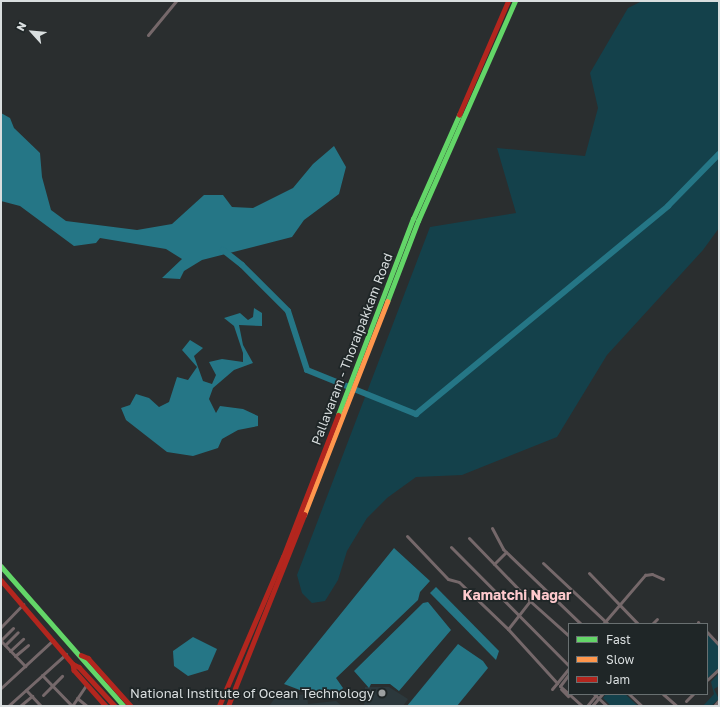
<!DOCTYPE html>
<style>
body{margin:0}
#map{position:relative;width:720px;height:707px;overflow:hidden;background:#2a2e2f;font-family:"Golos Text",sans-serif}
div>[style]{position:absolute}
.built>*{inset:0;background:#2c383c}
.green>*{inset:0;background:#14414b}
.water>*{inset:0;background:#257686}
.river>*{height:6px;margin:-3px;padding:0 3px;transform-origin:3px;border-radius:3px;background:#257686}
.street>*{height:3px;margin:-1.5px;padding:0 1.5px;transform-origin:1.5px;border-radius:1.5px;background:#75686a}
.fast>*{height:4.5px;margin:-2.25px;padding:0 2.25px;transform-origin:2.25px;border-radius:2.25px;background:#63d668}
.slow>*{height:4.5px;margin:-2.25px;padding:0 2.25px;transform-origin:2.25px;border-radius:2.25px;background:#ff974d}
.jam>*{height:4.5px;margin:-2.25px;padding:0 2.25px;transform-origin:2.25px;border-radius:2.25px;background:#b3261e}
.dots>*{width:11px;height:11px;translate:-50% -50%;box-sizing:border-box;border:2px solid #1f2627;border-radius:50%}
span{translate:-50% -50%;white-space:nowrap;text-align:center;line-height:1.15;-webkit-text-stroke:3.5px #1f2627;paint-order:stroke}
.street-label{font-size:13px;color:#d9dedf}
.poi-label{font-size:13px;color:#d9dedf}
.right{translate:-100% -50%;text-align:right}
.neighbourhood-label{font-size:14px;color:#fec9cd;font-weight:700}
.frame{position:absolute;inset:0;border:2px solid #d9dedf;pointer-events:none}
.legend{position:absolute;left:568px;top:623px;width:140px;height:72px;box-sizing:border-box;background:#1f2627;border:1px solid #697071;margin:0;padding:5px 7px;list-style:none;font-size:12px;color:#d9dedf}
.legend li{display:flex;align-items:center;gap:8px;height:20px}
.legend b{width:20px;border:1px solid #697071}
.north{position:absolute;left:12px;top:12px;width:40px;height:40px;-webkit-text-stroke:3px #1f2627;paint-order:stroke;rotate:297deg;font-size:11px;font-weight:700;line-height:16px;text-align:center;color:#d9dedf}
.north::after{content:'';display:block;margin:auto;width:14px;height:18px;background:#d9dedf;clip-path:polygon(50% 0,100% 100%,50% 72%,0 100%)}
</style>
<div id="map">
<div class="built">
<i style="clip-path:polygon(365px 687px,389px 687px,408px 699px,403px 706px,364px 706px)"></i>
<i style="clip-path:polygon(307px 694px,308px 704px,336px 701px,342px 706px,269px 706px,275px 698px)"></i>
</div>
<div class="green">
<i style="clip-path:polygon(642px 1px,719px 1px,719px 228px,703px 250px,607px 355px,557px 437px,462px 475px,416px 477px,387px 498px,367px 518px,347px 551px,338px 580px,325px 601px,312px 603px,302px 593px,297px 575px,430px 227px,516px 213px,497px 148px,585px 156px,598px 108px,590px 73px,628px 8px)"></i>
<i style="clip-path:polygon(707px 633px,719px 646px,719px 668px,708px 678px)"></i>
<i style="clip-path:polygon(719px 673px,719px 686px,714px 689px,719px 699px,711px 706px,703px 706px,714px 694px,711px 682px)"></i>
<i style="clip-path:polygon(606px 694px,625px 694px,638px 706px,611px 706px,603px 698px)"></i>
</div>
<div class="water">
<i style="clip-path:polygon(1px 113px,10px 118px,14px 128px,40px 153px,42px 177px,51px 210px,66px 221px,137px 230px,172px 224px,204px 195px,223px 195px,232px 207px,253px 208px,293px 188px,313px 164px,334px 146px,346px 167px,339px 194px,304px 220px,292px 237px,202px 260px,184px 271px,180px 279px,162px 278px,182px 259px,166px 249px,100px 238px,96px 243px,74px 246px,20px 206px,1px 201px)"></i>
<i style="clip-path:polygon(254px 308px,262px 313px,262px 326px,239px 325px,243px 345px,253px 363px,234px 370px,213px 388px,209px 399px,216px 413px,220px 406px,243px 409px,258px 416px,258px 426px,238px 430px,222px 439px,218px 448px,193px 456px,167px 452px,126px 420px,121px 408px,130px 405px,136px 394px,149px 398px,159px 407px,169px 402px,177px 377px,188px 380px,197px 367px,182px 350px,190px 340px,203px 348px,194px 356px,203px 381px,212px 384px,216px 375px,209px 362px,222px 359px,243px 362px,243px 353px,234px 326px,224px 318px,240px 313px,248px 320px,253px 317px)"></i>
<i style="clip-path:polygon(394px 548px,430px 581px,420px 592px,418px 600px,336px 678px,343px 688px,334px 699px,321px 698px,284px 684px)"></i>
<i style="clip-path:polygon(436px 587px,499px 651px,496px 660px,430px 593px)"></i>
<i style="clip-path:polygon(428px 602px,451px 630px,399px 691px,390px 684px,371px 684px,369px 688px,354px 671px,423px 603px)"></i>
<i style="clip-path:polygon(193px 637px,217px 649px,208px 670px,188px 676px,174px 666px,173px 651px)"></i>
<i style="clip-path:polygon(458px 644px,483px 661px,488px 668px,457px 706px,407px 706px)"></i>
</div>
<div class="river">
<i style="left:223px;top:250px;width:24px;rotate:38deg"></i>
<i style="left:242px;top:265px;width:65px;rotate:45deg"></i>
<i style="left:288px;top:311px;width:62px;rotate:72.1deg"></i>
<i style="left:307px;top:370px;width:118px;rotate:22deg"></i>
<i style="left:416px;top:414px;width:327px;rotate:-39.5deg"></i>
<i style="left:668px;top:206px;width:73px;rotate:-45.6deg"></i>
</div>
<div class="street">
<i style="left:148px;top:35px;width:44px;rotate:-50.5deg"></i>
<i style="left:492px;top:528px;width:24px;rotate:62deg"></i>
<i style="left:503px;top:549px;width:108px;rotate:43.9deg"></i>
<i style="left:407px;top:536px;width:59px;rotate:46.4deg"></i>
<i style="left:448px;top:579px;width:11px;rotate:15deg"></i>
<i style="left:459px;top:582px;width:68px;rotate:43.8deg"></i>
<i style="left:508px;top:629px;width:73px;rotate:47.8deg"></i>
<i style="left:557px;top:683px;width:19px;rotate:-51deg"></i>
<i style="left:469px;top:538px;width:88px;rotate:45.9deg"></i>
<i style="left:530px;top:601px;width:52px;rotate:41.9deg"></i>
<i style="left:451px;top:547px;width:168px;rotate:45.2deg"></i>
<i style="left:543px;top:563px;width:89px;rotate:43.2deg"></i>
<i style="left:494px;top:564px;width:17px;rotate:-45deg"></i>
<i style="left:589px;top:573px;width:71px;rotate:46.1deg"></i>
<i style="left:698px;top:622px;width:2px;rotate:63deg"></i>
<i style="left:603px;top:624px;width:65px;rotate:-49.4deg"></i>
<i style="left:645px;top:575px;width:7px;rotate:-8deg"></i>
<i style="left:652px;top:574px;width:12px;rotate:24deg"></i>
<i style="left:652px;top:624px;width:7px;rotate:-45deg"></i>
<i style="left:1px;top:627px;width:32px;rotate:-46deg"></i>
<i style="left:508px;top:629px;width:36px;rotate:-52deg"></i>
<i style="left:707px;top:632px;width:18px;rotate:47deg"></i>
<i style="left:1px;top:640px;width:17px;rotate:-45deg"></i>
<i style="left:1px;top:641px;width:35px;rotate:46deg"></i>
<i style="left:5px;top:645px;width:18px;rotate:-45deg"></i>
<i style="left:10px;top:651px;width:18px;rotate:-43deg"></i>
<i style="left:15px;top:656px;width:17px;rotate:-40deg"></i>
<i style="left:569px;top:674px;width:15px;rotate:127deg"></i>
<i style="left:560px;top:686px;width:30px;rotate:42deg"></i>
<i style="left:42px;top:675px;width:43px;rotate:45.9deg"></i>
<i style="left:707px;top:680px;width:16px;rotate:-43deg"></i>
<i style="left:1px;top:688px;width:71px;rotate:-42.7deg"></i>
<i style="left:552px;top:689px;width:8px;rotate:-50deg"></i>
<i style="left:561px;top:689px;width:10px;rotate:45deg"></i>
<i style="left:26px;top:690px;width:22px;rotate:47deg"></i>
<i style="left:594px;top:694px;width:18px;rotate:43deg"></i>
<i style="left:629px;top:694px;width:18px;rotate:43deg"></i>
<i style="left:663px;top:694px;width:18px;rotate:41deg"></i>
<i style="left:43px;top:695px;width:27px;rotate:-45deg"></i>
<i style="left:77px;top:698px;width:13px;rotate:39deg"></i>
<i style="left:686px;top:701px;width:10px;rotate:-45deg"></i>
<i style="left:8px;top:706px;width:78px;rotate:-41.9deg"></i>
<i style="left:20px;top:706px;width:16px;rotate:-40deg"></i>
<i style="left:72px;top:706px;width:25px;rotate:-56deg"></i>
<i style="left:587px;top:706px;width:14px;rotate:-51deg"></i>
<i style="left:592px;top:706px;width:16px;rotate:-50deg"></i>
<i style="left:714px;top:706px;width:8px;rotate:-50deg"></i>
</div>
<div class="fast">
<i style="left:387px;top:302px;width:87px;rotate:-69.1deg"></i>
<i style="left:418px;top:221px;width:240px;rotate:-66.2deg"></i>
<i style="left:338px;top:415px;width:210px;rotate:-69.1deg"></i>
<i style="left:413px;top:219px;width:114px;rotate:-66.1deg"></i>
<i style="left:1px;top:566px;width:186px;rotate:48.7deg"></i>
</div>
<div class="slow">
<i style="left:304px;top:515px;width:229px;rotate:-68.7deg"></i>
</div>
<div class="jam">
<i style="left:459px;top:115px;width:124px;rotate:-66.7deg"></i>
<i style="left:1px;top:580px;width:111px;rotate:49.4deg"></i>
<i style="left:73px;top:664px;width:7px;rotate:27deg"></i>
<i style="left:79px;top:667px;width:53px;rotate:47.3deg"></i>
<i style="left:81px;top:655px;width:8px;rotate:23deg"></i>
<i style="left:88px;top:658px;width:64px;rotate:48.1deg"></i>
<i style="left:73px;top:664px;width:6px;rotate:81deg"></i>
<i style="left:74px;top:670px;width:48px;rotate:48.4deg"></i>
<i style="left:219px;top:706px;width:162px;rotate:-66.8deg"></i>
<i style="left:283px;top:557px;width:152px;rotate:-68.8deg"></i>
<i style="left:228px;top:706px;width:206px;rotate:-68.3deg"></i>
</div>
<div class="dots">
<i style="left:382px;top:693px;background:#9ca0a1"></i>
</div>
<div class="street-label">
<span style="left:352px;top:349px;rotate:-69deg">Pallavaram - Thoraipakkam Road</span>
</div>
<div class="poi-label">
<span class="right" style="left:374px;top:693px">National Institute of Ocean Technology</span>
</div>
<div class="neighbourhood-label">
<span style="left:517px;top:595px">Kamatchi Nagar</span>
</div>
<div class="frame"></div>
<ul class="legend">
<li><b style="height:5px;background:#63d668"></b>Fast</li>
<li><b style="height:5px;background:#ff974d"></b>Slow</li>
<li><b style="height:5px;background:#b3261e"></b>Jam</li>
</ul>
<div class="north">N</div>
</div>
